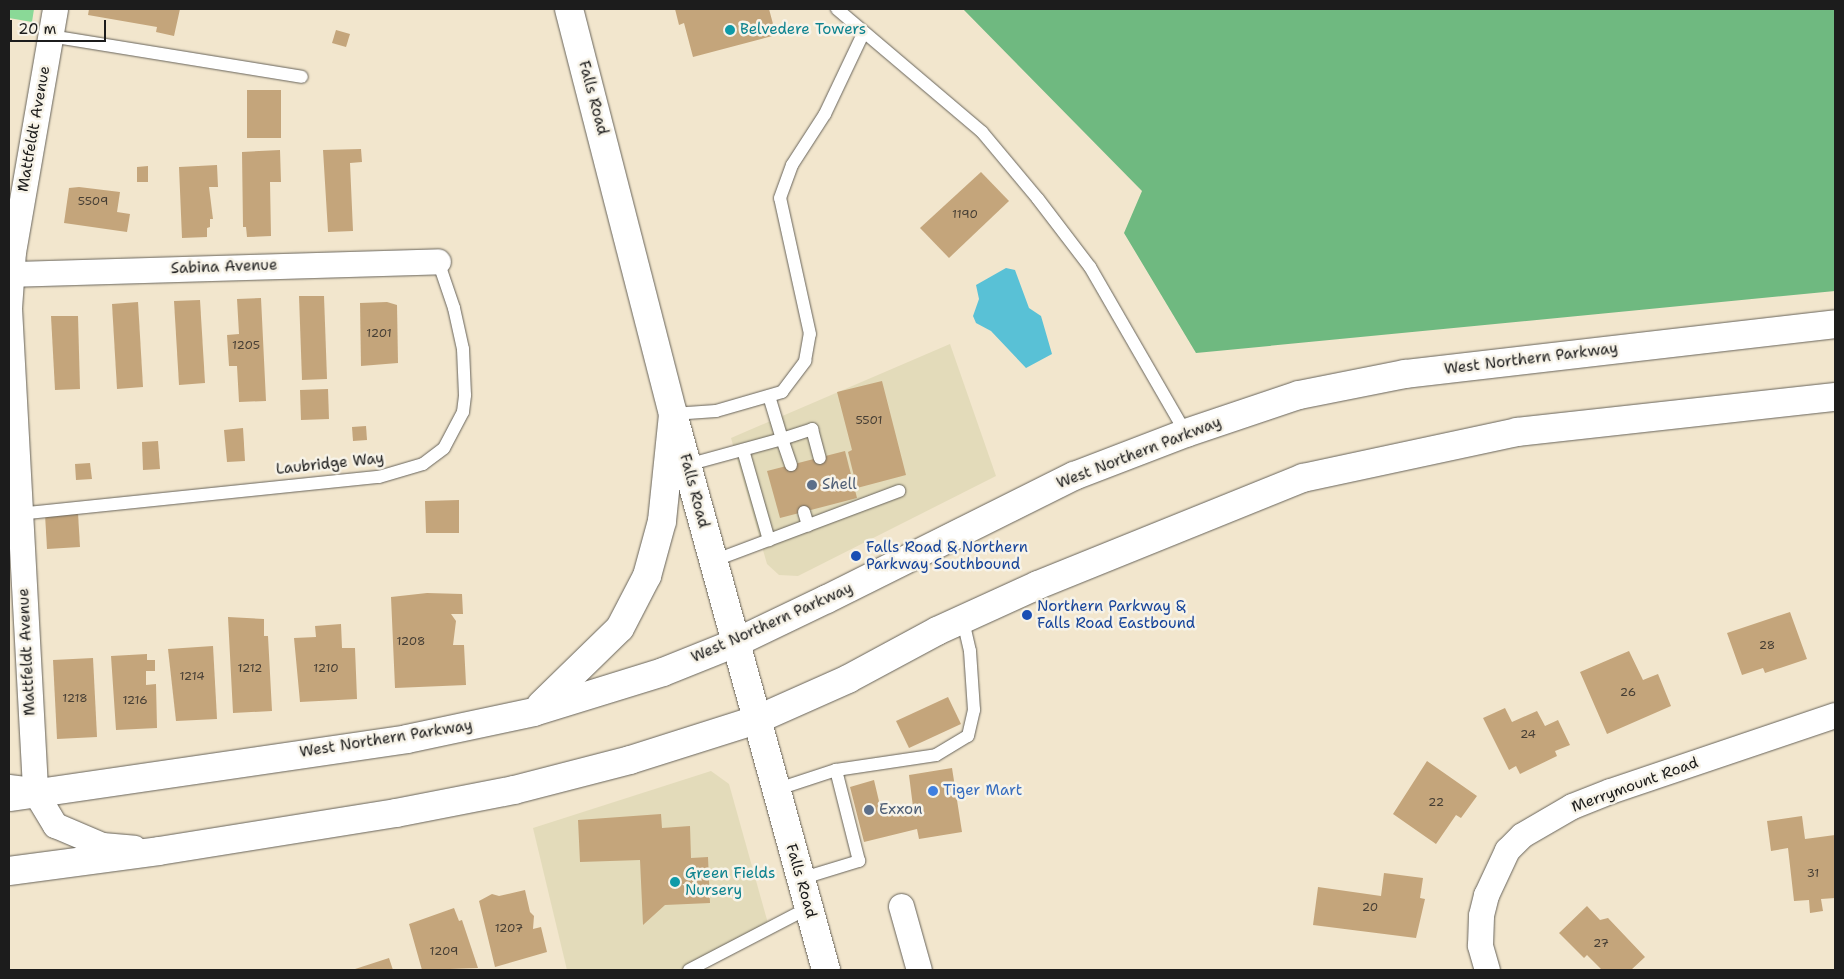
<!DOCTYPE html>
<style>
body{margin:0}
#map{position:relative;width:1844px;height:979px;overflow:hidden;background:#f2e6cd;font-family:"Shantell Sans",sans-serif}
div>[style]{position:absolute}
.built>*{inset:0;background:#e3dbba}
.green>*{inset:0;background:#8ad997}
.forest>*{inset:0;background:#6fb980}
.water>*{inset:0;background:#59c1d6}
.building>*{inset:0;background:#c4a57b}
.roads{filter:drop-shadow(0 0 1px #67635a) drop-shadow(0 0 1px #67635a)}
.service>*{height:12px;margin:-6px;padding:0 6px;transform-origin:6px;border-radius:6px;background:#fff}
.minor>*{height:25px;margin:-12.5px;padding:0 12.5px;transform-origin:12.5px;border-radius:12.5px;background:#fff}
.secondary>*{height:28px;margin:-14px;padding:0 14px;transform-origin:14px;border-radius:14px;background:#fff}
.primary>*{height:28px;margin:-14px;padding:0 14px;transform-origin:14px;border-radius:14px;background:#fff}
.motorway>*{height:28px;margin:-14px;padding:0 14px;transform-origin:14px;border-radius:14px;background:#fff}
.dots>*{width:14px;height:14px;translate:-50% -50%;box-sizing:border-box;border:2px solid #f7f3e8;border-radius:50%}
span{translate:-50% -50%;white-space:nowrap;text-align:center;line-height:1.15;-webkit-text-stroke:5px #f7f3e8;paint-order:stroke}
.number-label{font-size:12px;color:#463e34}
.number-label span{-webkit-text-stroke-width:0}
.culture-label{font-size:15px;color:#0d838f}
.left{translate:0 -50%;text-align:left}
.street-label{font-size:15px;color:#1c1c1c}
.service-label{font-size:15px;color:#4e5e75}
.transit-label{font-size:15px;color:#164399}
.shop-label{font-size:15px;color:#366cbe}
.frame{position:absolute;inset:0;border:10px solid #1c1c1c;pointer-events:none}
.scale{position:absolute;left:10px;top:20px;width:96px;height:22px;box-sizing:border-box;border:2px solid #1c1c1c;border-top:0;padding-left:6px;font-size:15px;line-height:18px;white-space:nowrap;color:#1c1c1c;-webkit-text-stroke:4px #f7f3e8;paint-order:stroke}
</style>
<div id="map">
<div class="built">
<i style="clip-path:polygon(950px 344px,996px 476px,798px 576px,779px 575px,767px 564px,731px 438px)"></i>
<i style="clip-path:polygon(711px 771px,729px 784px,769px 927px,683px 970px,567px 970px,533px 828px)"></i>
</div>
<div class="green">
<i style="clip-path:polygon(9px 9px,34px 9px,32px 22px,9px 18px)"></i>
</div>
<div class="forest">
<i style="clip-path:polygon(963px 9px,1835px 9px,1835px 291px,1196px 353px,1124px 233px,1142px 191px)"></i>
</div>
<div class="water">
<i style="clip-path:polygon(1006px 268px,1015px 270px,1029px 308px,1041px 316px,1052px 354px,1026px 368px,991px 331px,976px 323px,973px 316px,979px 299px,976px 285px)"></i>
</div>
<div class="building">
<i style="clip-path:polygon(89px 9px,180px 9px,174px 36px,156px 32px,157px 27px,88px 15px)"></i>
<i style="clip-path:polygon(675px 9px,769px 9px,776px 35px,693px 57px,684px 23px,679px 25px)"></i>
<i style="clip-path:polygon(336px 30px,350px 34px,346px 47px,332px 43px)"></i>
<i style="clip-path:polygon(247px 90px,281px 90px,281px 138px,247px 138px)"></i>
<i style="clip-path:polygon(361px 149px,362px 162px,350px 163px,353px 231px,328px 232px,323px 150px)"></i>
<i style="clip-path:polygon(280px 150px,281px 182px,270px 182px,271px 236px,247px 237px,246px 227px,243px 227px,242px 152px)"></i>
<i style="clip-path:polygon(217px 165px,218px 187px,209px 187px,213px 219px,210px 219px,210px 227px,207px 228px,207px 237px,182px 238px,179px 167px)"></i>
<i style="clip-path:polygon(148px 166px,148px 182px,137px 182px,137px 167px)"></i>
<i style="clip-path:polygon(981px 172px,1009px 201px,949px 258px,920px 228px)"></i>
<i style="clip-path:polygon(79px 187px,120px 192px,117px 212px,130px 214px,127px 232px,64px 223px,69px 188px)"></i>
<i style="clip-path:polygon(299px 296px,324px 296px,327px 379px,302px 380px)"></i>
<i style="clip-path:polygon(261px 298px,266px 401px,239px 402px,237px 366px,229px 366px,227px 335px,239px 334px,237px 299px)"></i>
<i style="clip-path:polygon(200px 300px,205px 383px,179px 385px,174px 301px)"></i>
<i style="clip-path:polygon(138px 302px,143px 387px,117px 389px,112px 304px)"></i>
<i style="clip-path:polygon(387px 302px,397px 305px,398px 363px,361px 366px,360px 303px)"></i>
<i style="clip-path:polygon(51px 316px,78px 316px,80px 389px,55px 390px)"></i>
<i style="clip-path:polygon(882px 381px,906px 475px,857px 488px,848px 452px,852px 450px,837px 392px)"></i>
<i style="clip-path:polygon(328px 389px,329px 419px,301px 420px,300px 390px)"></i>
<i style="clip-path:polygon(366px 426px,367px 440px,353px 441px,352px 427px)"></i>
<i style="clip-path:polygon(243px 428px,245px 461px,227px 462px,224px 430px)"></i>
<i style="clip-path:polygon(158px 441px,160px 469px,143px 470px,142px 442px)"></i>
<i style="clip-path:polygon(845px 451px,857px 498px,780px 518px,767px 471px)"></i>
<i style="clip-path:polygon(90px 463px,92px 479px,76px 480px,75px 464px)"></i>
<i style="clip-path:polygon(459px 500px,459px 533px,426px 533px,425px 501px)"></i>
<i style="clip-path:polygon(78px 513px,80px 547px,47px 549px,45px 514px)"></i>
<i style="clip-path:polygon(427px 593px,462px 594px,463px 614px,451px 614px,456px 621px,453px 645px,464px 645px,466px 685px,395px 688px,391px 597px)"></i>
<i style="clip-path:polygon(1790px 612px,1807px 659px,1765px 673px,1763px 668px,1742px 675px,1727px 633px)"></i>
<i style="clip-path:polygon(228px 617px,264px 619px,264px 636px,268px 636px,272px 711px,233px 713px)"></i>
<i style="clip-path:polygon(341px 624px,342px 648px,355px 648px,357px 699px,300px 702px,294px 638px,316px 637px,315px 626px)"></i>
<i style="clip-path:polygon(213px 646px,217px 719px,176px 721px,168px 649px)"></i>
<i style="clip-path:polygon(1629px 651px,1643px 680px,1658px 674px,1671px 706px,1607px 734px,1580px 672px)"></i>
<i style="clip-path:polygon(147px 654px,147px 660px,155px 660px,155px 671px,146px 671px,146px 685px,156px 684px,157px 728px,116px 730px,111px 656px)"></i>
<i style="clip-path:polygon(93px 658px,97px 737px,57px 739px,53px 660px)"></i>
<i style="clip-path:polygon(948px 697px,961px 724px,909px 748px,896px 721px)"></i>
<i style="clip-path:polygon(1505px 708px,1512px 722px,1537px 711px,1545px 726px,1558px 720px,1570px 745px,1555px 751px,1557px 756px,1520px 774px,1516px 766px,1509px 770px,1483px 718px)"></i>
<i style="clip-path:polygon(1427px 761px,1477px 796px,1461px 818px,1456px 815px,1436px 844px,1393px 814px)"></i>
<i style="clip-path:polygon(952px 768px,962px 832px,919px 839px,917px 829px,864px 842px,850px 787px,874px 780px,882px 814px,913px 807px,909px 775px)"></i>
<i style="clip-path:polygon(661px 814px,662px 828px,690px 826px,691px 858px,708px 857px,710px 903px,665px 905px,643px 925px,640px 860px,580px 862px,578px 820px)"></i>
<i style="clip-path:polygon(1802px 816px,1805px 839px,1835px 835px,1835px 898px,1821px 899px,1823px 911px,1810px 913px,1809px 900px,1794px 901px,1788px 848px,1771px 851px,1767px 821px)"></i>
<i style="clip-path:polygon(1384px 873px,1423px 878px,1420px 898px,1425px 899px,1416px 938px,1313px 925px,1318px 887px,1381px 896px)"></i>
<i style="clip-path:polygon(525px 890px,530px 912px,534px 916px,533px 929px,541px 927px,547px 952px,495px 967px,479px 901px,492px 894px,499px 896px)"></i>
<i style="clip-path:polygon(1587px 906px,1600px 920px,1608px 918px,1645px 957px,1631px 970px,1602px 970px,1587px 955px,1584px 958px,1559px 933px)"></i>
<i style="clip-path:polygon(454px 908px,459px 921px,462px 920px,478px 968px,422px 970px,409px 924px)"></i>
<i style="clip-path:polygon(389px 958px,393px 970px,352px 970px)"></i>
</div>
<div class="roads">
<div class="service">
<i style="left:837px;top:9px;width:190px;rotate:40.3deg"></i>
<i style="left:982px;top:132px;width:87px;rotate:50.1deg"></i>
<i style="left:1038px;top:199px;width:86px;rotate:52.6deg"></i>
<i style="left:1090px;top:267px;width:192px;rotate:60deg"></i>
<i style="left:50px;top:36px;width:255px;rotate:9.2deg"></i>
<i style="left:673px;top:414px;width:43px;rotate:-4deg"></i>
<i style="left:716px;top:411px;width:69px;rotate:-16.1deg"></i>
<i style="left:782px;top:392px;width:39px;rotate:-53deg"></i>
<i style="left:805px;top:361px;width:27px;rotate:-80deg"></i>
<i style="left:810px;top:334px;width:139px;rotate:-102.4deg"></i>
<i style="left:780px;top:198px;width:35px;rotate:-70deg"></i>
<i style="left:792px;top:165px;width:61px;rotate:-57.1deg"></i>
<i style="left:825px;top:114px;width:89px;rotate:-64.6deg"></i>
<i style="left:743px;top:450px;width:94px;rotate:73.9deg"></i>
<i style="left:687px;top:465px;width:98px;rotate:-15.3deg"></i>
<i style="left:782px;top:439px;width:45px;rotate:-106.8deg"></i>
<i style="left:791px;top:465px;width:28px;rotate:-109deg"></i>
<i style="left:782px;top:439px;width:32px;rotate:-18deg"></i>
<i style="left:812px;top:429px;width:30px;rotate:75deg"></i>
<i style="left:804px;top:512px;width:14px;rotate:73deg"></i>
<i style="left:18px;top:514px;width:363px;rotate:-5.9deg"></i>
<i style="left:379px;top:477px;width:46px;rotate:-16.5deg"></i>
<i style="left:423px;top:464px;width:26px;rotate:-37deg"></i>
<i style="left:444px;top:448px;width:41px;rotate:-62.2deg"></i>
<i style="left:463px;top:412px;width:17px;rotate:-83deg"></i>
<i style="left:465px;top:395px;width:46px;rotate:-92.5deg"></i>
<i style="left:463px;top:349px;width:42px;rotate:-102.4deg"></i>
<i style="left:454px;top:308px;width:50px;rotate:-108.8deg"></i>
<i style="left:713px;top:561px;width:199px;rotate:-20.6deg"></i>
<i style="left:775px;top:790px;width:64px;rotate:-18.2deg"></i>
<i style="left:800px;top:879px;width:62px;rotate:-17deg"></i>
<i style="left:859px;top:861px;width:94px;rotate:-104.2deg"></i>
<i style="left:836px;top:770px;width:101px;rotate:-8.5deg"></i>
<i style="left:936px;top:755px;width:37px;rotate:-31deg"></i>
<i style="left:968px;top:736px;width:27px;rotate:-77deg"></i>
<i style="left:974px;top:710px;width:59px;rotate:-93.9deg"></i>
<i style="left:970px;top:651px;width:32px;rotate:-103deg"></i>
<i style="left:689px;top:970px;width:134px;rotate:-27.5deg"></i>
</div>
<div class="minor">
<i style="left:55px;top:9px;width:246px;rotate:99.8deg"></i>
<i style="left:13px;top:251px;width:57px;rotate:94deg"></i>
<i style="left:9px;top:308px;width:485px;rotate:86.9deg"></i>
<i style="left:35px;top:792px;width:39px;rotate:59deg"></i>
<i style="left:55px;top:825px;width:51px;rotate:23.1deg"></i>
<i style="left:102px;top:845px;width:32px;rotate:5deg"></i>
<i style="left:11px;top:274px;width:427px;rotate:-1.7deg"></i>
<i style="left:901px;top:906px;width:66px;rotate:74.3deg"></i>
<i style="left:1487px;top:970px;width:26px;rotate:-106deg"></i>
<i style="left:1480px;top:945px;width:30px;rotate:-88deg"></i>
<i style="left:1481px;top:915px;width:21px;rotate:-76deg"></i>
<i style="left:1486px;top:895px;width:50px;rotate:-65deg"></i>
<i style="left:1507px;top:850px;width:21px;rotate:-45deg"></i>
<i style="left:1522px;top:835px;width:58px;rotate:-30.1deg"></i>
<i style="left:1572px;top:806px;width:41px;rotate:-21.5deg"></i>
<i style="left:1610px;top:791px;width:237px;rotate:-18.7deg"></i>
</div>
<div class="secondary">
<i style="left:569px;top:9px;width:418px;rotate:75.6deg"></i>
<i style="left:673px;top:414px;width:577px;rotate:74.61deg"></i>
</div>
<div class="primary">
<i style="left:541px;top:705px;width:110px;rotate:-44.3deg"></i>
<i style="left:620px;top:628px;width:59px;rotate:-62.6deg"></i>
<i style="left:647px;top:576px;width:57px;rotate:-74.7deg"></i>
<i style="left:662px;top:521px;width:108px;rotate:-84.1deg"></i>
<i style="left:11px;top:797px;width:400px;rotate:-8.3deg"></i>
<i style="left:407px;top:739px;width:130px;rotate:-12deg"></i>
<i style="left:534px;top:712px;width:135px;rotate:-17.2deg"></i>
<i style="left:663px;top:672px;width:78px;rotate:-21.9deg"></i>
<i style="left:735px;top:643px;width:102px;rotate:-25.6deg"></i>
<i style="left:827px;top:599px;width:276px;rotate:-26.5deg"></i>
<i style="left:1074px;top:476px;width:120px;rotate:-21deg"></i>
<i style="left:1186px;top:433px;width:119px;rotate:-18.6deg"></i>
<i style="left:1299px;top:395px;width:108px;rotate:-11.2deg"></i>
<i style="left:1405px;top:374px;width:433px;rotate:-6.6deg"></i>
<i style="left:9px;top:871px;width:151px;rotate:-7.6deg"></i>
<i style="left:159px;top:851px;width:240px;rotate:-9.1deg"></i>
<i style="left:396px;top:813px;width:120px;rotate:-11deg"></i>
<i style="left:514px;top:790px;width:120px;rotate:-14.5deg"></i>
<i style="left:630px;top:760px;width:132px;rotate:-17.6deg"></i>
<i style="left:756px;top:720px;width:101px;rotate:-24deg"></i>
<i style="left:848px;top:679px;width:101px;rotate:-28.3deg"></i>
<i style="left:937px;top:631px;width:111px;rotate:-24.5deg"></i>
<i style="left:1038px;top:585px;width:286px;rotate:-22deg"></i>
<i style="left:1303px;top:478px;width:219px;rotate:-12.1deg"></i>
<i style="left:1517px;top:432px;width:320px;rotate:-6.3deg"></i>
</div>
<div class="motorway">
<i style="left:9px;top:789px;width:26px;rotate:7deg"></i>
</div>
</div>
<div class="dots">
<i style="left:730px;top:30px;background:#0f9aa8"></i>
<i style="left:812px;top:485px;background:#5c6f8a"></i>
<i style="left:856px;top:556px;background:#1a4fb4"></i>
<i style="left:1027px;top:615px;background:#1a4fb4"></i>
<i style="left:933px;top:791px;background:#3f7fe0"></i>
<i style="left:869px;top:810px;background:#5c6f8a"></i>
<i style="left:675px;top:882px;background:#0f9aa8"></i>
</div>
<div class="number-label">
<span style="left:93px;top:202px">5509</span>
<span style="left:965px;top:215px">1190</span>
<span style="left:379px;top:334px">1201</span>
<span style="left:246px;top:346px">1205</span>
<span style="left:869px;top:421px">5501</span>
<span style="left:411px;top:642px">1208</span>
<span style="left:1767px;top:646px">28</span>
<span style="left:250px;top:669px">1212</span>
<span style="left:326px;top:669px">1210</span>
<span style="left:192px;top:677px">1214</span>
<span style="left:1628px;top:693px">26</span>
<span style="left:75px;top:699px">1218</span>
<span style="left:135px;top:701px">1216</span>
<span style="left:1528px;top:735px">24</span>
<span style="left:1436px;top:803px">22</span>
<span style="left:1813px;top:874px">31</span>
<span style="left:1370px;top:908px">20</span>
<span style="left:509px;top:929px">1207</span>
<span style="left:1601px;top:944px">27</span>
<span style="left:444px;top:952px">1209</span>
</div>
<div class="culture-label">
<span class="left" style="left:740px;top:30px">Belvedere Towers</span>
<span class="left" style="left:685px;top:882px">Green Fields<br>Nursery</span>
</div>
<div class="street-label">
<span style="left:593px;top:98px;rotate:75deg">Falls Road</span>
<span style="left:34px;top:129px;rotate:-80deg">Mattfeldt Avenue</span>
<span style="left:224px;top:267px;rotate:-2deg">Sabina Avenue</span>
<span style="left:1531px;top:359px;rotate:-7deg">West Northern Parkway</span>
<span style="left:1139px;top:453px;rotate:-21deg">West Northern Parkway</span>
<span style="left:330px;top:464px;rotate:-6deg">Laubridge Way</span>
<span style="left:694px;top:491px;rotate:75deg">Falls Road</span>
<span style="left:772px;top:623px;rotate:-24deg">West Northern Parkway</span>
<span style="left:27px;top:652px;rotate:-93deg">Mattfeldt Avenue</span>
<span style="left:386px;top:739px;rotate:-9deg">West Northern Parkway</span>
<span style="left:1635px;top:785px;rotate:-20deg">Merrymount Road</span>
<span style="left:801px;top:881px;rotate:74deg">Falls Road</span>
</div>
<div class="service-label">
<span class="left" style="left:822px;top:485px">Shell</span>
<span class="left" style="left:879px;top:810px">Exxon</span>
</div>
<div class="transit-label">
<span class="left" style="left:866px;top:556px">Falls Road &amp; Northern<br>Parkway Southbound</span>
<span class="left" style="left:1037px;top:615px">Northern Parkway &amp;<br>Falls Road Eastbound</span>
</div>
<div class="shop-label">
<span class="left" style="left:943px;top:791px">Tiger Mart</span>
</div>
<div class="frame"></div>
<div class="scale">20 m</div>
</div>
